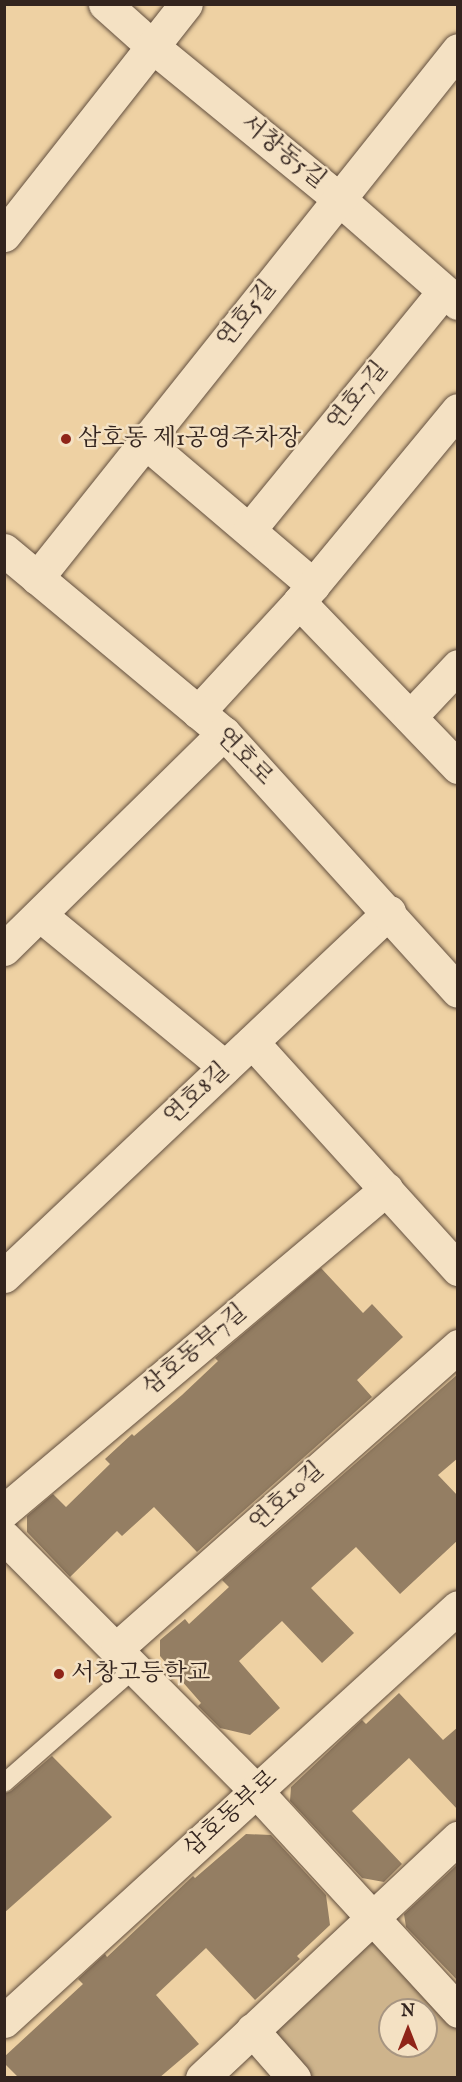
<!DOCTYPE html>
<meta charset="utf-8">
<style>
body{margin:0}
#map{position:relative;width:462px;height:2082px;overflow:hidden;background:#eed1a3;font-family:"IM FELL English","Noto Serif KR",serif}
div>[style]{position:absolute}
.green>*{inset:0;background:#ceb48c}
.building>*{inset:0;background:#947e63}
.roads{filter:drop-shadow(0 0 2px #624f3f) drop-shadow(0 0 2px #624f3f)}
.lane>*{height:18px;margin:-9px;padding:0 9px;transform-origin:9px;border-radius:9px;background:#f4e1c3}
.street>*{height:33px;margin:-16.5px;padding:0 16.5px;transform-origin:16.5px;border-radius:16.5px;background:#f4e1c3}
.secondary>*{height:33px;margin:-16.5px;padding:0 16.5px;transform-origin:16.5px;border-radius:16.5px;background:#f4e1c3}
.dots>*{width:16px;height:16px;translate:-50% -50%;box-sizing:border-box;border:3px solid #f4e1c3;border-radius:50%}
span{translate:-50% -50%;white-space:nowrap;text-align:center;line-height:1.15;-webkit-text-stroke:5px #f4e1c3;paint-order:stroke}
.street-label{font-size:24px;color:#33241e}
.poi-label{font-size:24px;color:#33241e}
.left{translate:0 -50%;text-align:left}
.frame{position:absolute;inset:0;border:6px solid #33241e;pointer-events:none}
.north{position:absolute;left:378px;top:1998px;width:60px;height:60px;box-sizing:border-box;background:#f4e1c3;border:2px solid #a79581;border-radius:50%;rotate:0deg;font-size:16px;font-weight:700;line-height:24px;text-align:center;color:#33241e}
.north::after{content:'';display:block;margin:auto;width:21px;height:27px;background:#8f2418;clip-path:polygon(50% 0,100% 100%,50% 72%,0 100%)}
</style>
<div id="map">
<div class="green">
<i style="clip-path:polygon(evenodd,372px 1933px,457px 2027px,457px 2077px,308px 2077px,265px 2030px,372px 1933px,390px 2010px,426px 2010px,426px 2046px,390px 2046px,390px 2010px)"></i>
</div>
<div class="building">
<i style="clip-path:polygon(321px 1268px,363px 1313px,372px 1304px,403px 1337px,357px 1380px,372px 1397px,197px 1552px,154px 1507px,122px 1536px,117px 1531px,70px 1577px,27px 1532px,27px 1516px,53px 1494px,66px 1507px,110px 1464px,105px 1459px,132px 1434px,134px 1436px,182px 1395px,218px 1361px,215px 1358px)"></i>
<i style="clip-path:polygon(458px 1374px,458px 1458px,438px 1475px,458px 1496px,458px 1540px,400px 1594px,356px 1547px,311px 1588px,354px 1633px,322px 1663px,282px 1621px,239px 1661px,280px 1708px,250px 1735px,220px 1728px,198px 1706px,201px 1703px,160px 1656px,160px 1640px,185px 1619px,189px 1624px,229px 1587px,222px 1580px)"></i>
<i style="clip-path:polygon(399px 1693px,443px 1740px,458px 1727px,458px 1810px,409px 1758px,352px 1811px,402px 1864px,384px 1882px,362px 1878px,290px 1801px,291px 1787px,362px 1720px,366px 1724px)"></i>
<i style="clip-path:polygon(52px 1756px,112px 1817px,4px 1913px,4px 1794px,11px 1791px)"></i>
<i style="clip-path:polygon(246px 1834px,271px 1835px,326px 1895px,330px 1925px,297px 1956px,300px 1959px,255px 2000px,206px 1948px,156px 1995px,199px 2044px,159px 2078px,19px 2078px,4px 2063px,4px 2057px,83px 1984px,78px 1979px,105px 1954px,107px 1957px,193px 1876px,195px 1878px)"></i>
<i style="clip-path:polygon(458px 1864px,458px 1981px,406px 1927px,404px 1914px)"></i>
</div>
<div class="roads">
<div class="lane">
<i style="left:4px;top:1783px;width:174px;rotate:-41.3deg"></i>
</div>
<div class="street">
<i style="left:105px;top:4px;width:63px;rotate:41.8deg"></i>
<i style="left:152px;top:46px;width:242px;rotate:39.3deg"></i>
<i style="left:339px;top:199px;width:158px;rotate:41.2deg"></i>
<i style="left:4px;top:235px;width:294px;rotate:-51.8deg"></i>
<i style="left:145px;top:442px;width:221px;rotate:40.4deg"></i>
<i style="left:249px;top:530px;width:308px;rotate:-50.8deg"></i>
<i style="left:37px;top:578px;width:675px;rotate:-51.43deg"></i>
<i style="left:299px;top:602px;width:229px;rotate:46.1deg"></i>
<i style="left:198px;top:712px;width:149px;rotate:-47.4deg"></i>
<i style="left:299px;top:602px;width:249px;rotate:-50.4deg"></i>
<i style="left:410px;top:717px;width:70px;rotate:-46.7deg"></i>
<i style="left:40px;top:915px;width:239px;rotate:39.4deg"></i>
<i style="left:4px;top:949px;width:308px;rotate:-44.5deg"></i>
<i style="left:252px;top:1042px;width:307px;rotate:47.8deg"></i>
<i style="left:4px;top:1276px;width:530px;rotate:-43.39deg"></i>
<i style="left:4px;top:1511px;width:500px;rotate:-40.1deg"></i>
<i style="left:4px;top:1537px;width:358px;rotate:45.2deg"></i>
<i style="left:256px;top:1791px;width:299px;rotate:47.4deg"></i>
<i style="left:117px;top:1648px;width:456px;rotate:-41.5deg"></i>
<i style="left:252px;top:2030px;width:64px;rotate:48.8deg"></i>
<i style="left:202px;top:2078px;width:351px;rotate:-43.2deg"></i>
</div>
<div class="secondary">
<i style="left:4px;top:550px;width:286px;rotate:39.8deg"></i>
<i style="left:224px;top:733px;width:348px;rotate:47.8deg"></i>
<i style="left:4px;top:2021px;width:614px;rotate:-42.36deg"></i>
</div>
</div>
<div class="dots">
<i style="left:66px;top:439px;background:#8f2418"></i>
<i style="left:59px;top:1674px;background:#8f2418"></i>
</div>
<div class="street-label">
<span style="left:283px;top:152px;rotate:39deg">서창동5길</span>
<span style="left:247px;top:314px;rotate:-51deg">연호5길</span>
<span style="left:358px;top:396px;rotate:-51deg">연호7길</span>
<span style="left:244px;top:757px;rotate:46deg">연호로</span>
<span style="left:197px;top:1094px;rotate:-43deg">연호8길</span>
<span style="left:195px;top:1350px;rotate:-40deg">삼호동부7길</span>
<span style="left:287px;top:1497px;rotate:-42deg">연호10길</span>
<span style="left:231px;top:1814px;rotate:-42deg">삼호동부로</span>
</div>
<div class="poi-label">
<span class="left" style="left:78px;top:439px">삼호동 제1공영주차장</span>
<span class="left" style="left:71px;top:1674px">서창고등학교</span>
</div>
<div class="frame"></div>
<div class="north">N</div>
</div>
